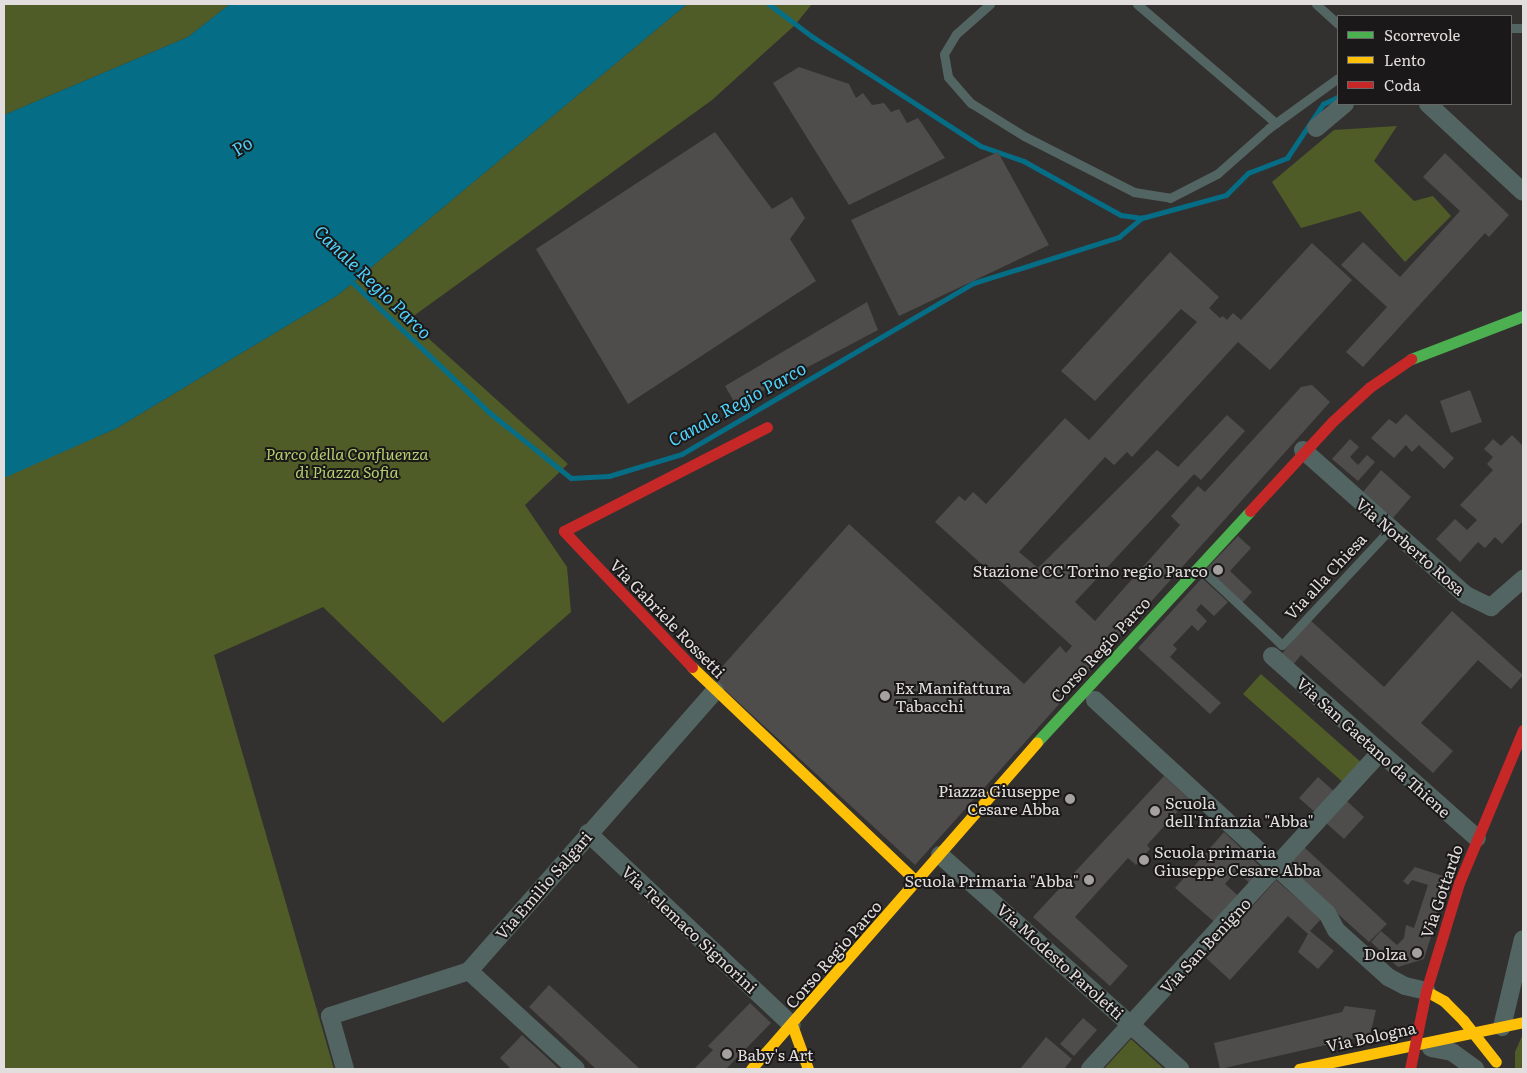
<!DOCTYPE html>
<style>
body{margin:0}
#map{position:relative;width:1527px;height:1073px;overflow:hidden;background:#33312f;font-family:Literata,serif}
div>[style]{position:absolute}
.green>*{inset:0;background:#4f5c27}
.water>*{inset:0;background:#056e86}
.stream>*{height:4.5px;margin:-2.25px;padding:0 2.25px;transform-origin:2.25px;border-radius:2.25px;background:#056e86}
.building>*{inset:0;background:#4e4d4c}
.lane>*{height:9px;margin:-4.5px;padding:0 4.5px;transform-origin:4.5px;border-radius:4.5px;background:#536562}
.street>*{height:18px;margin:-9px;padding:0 9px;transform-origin:9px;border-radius:9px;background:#536562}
.fast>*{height:11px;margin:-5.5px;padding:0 5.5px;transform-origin:5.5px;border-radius:5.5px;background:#4caf50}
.slow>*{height:11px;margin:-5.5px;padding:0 5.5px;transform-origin:5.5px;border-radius:5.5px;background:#ffc107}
.jam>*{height:11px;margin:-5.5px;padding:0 5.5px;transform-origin:5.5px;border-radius:5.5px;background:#c62828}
.dots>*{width:14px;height:14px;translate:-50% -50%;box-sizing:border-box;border:2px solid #1a1818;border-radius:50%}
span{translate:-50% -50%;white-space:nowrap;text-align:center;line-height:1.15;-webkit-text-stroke:4px #1a1818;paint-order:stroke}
.park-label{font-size:16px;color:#b3ce6e;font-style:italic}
.street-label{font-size:16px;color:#e1dedd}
.poi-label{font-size:16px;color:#e1dedd}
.right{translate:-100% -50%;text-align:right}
.left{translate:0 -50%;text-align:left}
.water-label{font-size:18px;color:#50d3fc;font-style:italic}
.frame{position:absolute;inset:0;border:5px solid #e1dedd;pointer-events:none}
.legend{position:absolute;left:1337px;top:15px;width:175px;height:90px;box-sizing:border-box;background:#1a1818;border:1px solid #6a6767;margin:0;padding:6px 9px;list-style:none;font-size:15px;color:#e1dedd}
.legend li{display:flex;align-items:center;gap:10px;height:25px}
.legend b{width:25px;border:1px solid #6a6767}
</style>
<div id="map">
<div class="green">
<i style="clip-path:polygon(4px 4px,230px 4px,188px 37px,4px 115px)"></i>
<i style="clip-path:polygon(687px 4px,812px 4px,795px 25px,712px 100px,408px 320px,568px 464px,525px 505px,567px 567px,571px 612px,443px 723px,323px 607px,214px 655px,334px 1069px,4px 1069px,4px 477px,117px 428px,338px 295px)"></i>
<i style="clip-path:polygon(1397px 126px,1374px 161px,1414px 201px,1433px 196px,1451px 216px,1405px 262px,1360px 211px,1301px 228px,1272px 182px,1334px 130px)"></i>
<i style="clip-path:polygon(1261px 674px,1363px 764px,1345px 784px,1243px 694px)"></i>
<i style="clip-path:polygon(1523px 1034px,1523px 1069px,1515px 1069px,1515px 1052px)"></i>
<i style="clip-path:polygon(1131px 1039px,1164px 1069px,1104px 1069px)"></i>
</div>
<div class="water">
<i style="clip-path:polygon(230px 4px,687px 4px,338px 295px,117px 428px,4px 478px,4px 115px,188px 37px)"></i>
</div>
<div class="stream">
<i style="left:769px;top:4px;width:55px;rotate:36.9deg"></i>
<i style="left:813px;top:37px;width:200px;rotate:33deg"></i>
<i style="left:981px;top:146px;width:46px;rotate:19.2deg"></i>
<i style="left:1024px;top:161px;width:111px;rotate:29.1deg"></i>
<i style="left:1121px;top:215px;width:21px;rotate:8deg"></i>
<i style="left:1142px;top:218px;width:87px;rotate:-15.3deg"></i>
<i style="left:1226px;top:195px;width:31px;rotate:-45deg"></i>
<i style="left:1248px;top:173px;width:42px;rotate:-21deg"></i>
<i style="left:1287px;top:158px;width:65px;rotate:-56.3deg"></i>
<i style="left:1323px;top:104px;width:17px;rotate:-25deg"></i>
<i style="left:349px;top:279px;width:193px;rotate:43.5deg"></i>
<i style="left:489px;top:412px;width:105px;rotate:38.8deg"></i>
<i style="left:571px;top:478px;width:38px;rotate:-3deg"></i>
<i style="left:609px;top:476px;width:76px;rotate:-16.8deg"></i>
<i style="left:682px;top:454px;width:338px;rotate:-30.4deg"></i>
<i style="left:974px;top:283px;width:152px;rotate:-17.6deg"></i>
<i style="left:1119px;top:237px;width:30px;rotate:-40deg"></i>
</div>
<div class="building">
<i style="clip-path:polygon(799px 67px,849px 84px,856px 98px,863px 93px,872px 105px,884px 103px,891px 112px,899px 109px,907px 123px,918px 118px,945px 158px,849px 205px,773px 83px)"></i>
<i style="clip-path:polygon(715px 132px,772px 209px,792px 197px,805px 218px,790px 239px,816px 281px,628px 404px,536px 249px)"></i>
<i style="clip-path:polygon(998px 152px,1049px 245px,899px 316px,851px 220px)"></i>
<i style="clip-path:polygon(1445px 153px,1509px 215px,1489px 237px,1485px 233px,1363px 367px,1346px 352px,1387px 307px,1341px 265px,1363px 242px,1400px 277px,1460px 211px,1423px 177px)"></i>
<i style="clip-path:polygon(1312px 243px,1352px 280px,1270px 370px,1238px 342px,1132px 457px,1127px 452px,1114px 465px,1105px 457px,1019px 552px,1038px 568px,1157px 450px,1178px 467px,1227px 415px,1245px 431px,1201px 480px,1194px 474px,1075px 602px,1095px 621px,1180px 525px,1171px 516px,1198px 486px,1205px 492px,1301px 387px,1312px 385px,1330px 402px,915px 865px,712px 678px,849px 524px,1024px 684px,1060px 646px,1066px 653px,1072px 646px,935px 522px,959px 496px,965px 501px,973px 492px,986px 504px,1065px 418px,1089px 440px,1197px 322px,1181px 309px,1095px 401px,1061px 371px,1170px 252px,1219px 297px,1209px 308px,1220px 318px,1223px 316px,1227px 320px,1233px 313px,1241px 320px)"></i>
<i style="clip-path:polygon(867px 302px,878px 330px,736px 405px,725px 386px)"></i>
<i style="clip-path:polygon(1470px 390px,1482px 422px,1451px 433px,1440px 401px)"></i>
<i style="clip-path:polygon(1406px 414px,1454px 458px,1444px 469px,1419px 445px,1412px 452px,1406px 445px,1394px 458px,1371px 438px,1389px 419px,1396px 424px)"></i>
<i style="clip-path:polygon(1512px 435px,1523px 446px,1523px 521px,1502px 544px,1495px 537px,1485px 548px,1478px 542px,1460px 562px,1436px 539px,1455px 519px,1467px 530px,1477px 520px,1460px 505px,1493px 470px,1487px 464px,1493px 457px,1484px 449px,1493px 439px,1501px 446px)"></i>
<i style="clip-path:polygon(1350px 439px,1359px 447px,1350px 457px,1358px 465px,1367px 455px,1375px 462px,1358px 481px,1332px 459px)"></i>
<i style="clip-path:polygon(1381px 470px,1411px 497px,1393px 518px,1363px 492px)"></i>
<i style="clip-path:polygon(1238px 536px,1251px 548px,1230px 571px,1252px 592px,1242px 603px,1206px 569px)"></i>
<i style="clip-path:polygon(1202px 578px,1228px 602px,1214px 616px,1201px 604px,1196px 610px,1207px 621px,1198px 631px,1192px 625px,1173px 645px,1177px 649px,1170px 657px,1221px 703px,1210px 714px,1138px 648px)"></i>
<i style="clip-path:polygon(1452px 611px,1523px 675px,1511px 689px,1478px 660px,1421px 723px,1453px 751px,1433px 773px,1301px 655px,1292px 666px,1280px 656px,1310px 620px,1384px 687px)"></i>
<i style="clip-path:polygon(1164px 776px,1189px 799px,1147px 845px,1150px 849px,1136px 865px,1128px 858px,1075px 917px,1128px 966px,1110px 986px,1033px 917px)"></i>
<i style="clip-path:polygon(1318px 777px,1336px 793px,1317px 814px,1299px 798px)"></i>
<i style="clip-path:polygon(1347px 801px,1364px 817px,1344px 839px,1326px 823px)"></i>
<i style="clip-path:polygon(1224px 832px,1266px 872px,1253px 886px,1236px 871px,1225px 884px,1242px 899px,1218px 925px,1175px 888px)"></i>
<i style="clip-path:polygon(1304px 847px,1387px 924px,1369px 942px,1286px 867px)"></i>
<i style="clip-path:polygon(1415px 867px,1449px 878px,1424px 959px,1398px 967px,1371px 942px,1381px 931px,1397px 945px,1404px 938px,1406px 925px,1414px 928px,1428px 885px,1412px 880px,1408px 885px,1403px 881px)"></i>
<i style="clip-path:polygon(1276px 880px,1321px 919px,1310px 931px,1334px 951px,1318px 969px,1298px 952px,1308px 934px,1288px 916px,1230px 980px,1206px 958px)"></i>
<i style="clip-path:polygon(549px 985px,640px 1069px,596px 1069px,529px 1007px)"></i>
<i style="clip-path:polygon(750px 1003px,771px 1023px,726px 1069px,694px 1069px,713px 1050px,708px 1046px)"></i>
<i style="clip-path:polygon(1345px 1006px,1376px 1010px,1370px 1035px,1220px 1069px,1214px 1043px,1342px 1012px)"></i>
<i style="clip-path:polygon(1083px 1018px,1097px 1030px,1074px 1056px,1060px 1044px)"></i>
<i style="clip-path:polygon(522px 1035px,542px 1053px,559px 1069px,511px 1069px,500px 1058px)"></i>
<i style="clip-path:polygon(1046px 1037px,1072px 1059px,1064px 1069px,1020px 1069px)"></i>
</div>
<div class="lane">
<i style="left:990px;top:4px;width:45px;rotate:138.6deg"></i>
<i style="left:956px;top:34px;width:23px;rotate:121deg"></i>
<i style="left:944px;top:54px;width:23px;rotate:80deg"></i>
<i style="left:948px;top:77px;width:35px;rotate:49deg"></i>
<i style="left:971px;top:103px;width:62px;rotate:31.9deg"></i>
<i style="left:1024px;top:136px;width:123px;rotate:27deg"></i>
<i style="left:1134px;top:192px;width:36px;rotate:9deg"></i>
<i style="left:1170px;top:198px;width:53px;rotate:-27.1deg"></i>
<i style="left:1217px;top:174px;width:69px;rotate:-41.5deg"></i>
<i style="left:1269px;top:128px;width:85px;rotate:-35.9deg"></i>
<i style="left:1137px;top:4px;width:183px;rotate:40.6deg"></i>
<i style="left:1316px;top:4px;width:30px;rotate:42deg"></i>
<i style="left:1511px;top:28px;width:11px"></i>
<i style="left:1200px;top:568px;width:112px;rotate:43.2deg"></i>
<i style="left:1282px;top:645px;width:160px;rotate:-47deg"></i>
</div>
<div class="street">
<i style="left:1428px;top:104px;width:129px;rotate:42.8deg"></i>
<i style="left:1316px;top:128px;width:38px;rotate:-40deg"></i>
<i style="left:1303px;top:450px;width:218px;rotate:41.7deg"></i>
<i style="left:1466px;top:595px;width:28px;rotate:26deg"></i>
<i style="left:1491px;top:607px;width:43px;rotate:-41.2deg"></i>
<i style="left:1272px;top:656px;width:274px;rotate:41.6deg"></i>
<i style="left:1095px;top:700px;width:315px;rotate:42.6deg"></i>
<i style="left:1327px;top:913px;width:19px;rotate:62deg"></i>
<i style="left:1336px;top:930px;width:70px;rotate:42.1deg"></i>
<i style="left:1388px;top:977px;width:19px;rotate:28deg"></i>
<i style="left:1405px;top:986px;width:22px;rotate:13deg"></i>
<i style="left:588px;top:833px;width:280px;rotate:43.3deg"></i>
<i style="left:940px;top:855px;width:322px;rotate:41.7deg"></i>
<i style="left:469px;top:971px;width:145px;rotate:42.5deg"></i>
<i style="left:1502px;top:1027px;width:90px;rotate:-76.6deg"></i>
<i style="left:1431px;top:1048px;width:21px;rotate:11deg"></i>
<i style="left:1452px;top:1052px;width:29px;rotate:36deg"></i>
<i style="left:345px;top:1069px;width:55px;rotate:-105.8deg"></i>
<i style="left:330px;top:1016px;width:146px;rotate:-17.9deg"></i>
<i style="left:469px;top:971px;width:373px;rotate:-48.7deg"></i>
<i style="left:1090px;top:1069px;width:429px;rotate:-47.5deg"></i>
</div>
<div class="fast">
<i style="left:1411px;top:359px;width:120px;rotate:-21deg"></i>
<i style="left:1037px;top:742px;width:314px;rotate:-47.3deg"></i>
</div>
<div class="slow">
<i style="left:692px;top:667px;width:311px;rotate:43.7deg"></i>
<i style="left:1426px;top:991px;width:21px;rotate:29deg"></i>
<i style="left:1444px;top:1001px;width:27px;rotate:45deg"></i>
<i style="left:1463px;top:1020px;width:53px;rotate:51.8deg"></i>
<i style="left:792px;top:1025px;width:47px;rotate:70deg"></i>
<i style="left:751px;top:1069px;width:434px;rotate:-48.8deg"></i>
<i style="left:1299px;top:1069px;width:229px;rotate:-11.8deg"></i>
</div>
<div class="jam">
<i style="left:1250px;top:511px;width:122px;rotate:-47.3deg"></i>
<i style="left:1333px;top:421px;width:50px;rotate:-42.6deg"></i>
<i style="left:1370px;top:387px;width:50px;rotate:-34.3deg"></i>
<i style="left:692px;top:667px;width:187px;rotate:-133.3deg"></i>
<i style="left:564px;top:531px;width:228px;rotate:-27.1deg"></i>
<i style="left:1410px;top:1069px;width:80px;rotate:-78.4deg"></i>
<i style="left:1426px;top:991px;width:113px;rotate:-73deg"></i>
<i style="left:1459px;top:883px;width:166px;rotate:-67.3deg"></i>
</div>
<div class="dots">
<i style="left:1218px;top:570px;background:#a4a1a0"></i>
<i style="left:885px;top:696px;background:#a4a1a0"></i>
<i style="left:1070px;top:799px;background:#a4a1a0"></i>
<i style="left:1155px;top:811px;background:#a4a1a0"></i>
<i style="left:1144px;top:860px;background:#a4a1a0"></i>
<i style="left:1089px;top:880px;background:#a4a1a0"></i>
<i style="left:1417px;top:953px;background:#a4a1a0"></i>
<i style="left:727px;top:1054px;background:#a4a1a0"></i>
</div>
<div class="park-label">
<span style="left:347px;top:462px">Parco della Confluenza<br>di Piazza Sofia</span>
</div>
<div class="street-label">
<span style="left:1411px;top:546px;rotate:41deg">Via Norberto Rosa</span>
<span style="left:1325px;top:576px;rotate:-47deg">Via alla Chiesa</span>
<span style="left:668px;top:618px;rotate:46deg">Via Gabriele Rossetti</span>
<span style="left:1100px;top:649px;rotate:-47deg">Corso Regio Parco</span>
<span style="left:1374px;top:747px;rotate:42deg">Via San Gaetano da Thiene</span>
<span style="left:543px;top:885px;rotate:-49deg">Via Emilio Salgari</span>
<span style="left:1441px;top:891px;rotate:-71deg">Via Gottardo</span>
<span style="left:690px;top:929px;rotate:43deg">Via Telemaco Signorini</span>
<span style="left:1205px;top:945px;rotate:-47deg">Via San Benigno</span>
<span style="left:833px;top:954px;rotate:-49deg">Corso Regio Parco</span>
<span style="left:1061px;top:961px;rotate:42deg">Via Modesto Paroletti</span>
<span style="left:1371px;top:1036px;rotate:-12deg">Via Bologna</span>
</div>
<div class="poi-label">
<span class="right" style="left:1208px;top:570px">Stazione CC Torino regio Parco</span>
<span class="left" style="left:895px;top:696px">Ex Manifattura<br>Tabacchi</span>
<span class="right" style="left:1060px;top:799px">Piazza Giuseppe<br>Cesare Abba</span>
<span class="left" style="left:1165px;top:811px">Scuola<br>dell'Infanzia "Abba"</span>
<span class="left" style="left:1154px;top:860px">Scuola primaria<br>Giuseppe Cesare Abba</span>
<span class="right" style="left:1079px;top:880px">Scuola Primaria "Abba"</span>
<span class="right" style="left:1407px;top:953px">Dolza</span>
<span class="left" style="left:737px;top:1054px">Baby's Art</span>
</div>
<div class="water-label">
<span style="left:242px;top:146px;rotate:-33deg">Po</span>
<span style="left:373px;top:282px;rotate:44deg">Canale Regio Parco</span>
<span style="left:737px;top:404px;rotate:-29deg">Canale Regio Parco</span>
</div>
<div class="frame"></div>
<ul class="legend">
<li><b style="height:6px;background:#4caf50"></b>Scorrevole</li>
<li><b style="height:6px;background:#ffc107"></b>Lento</li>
<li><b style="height:6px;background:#c62828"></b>Coda</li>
</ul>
</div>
